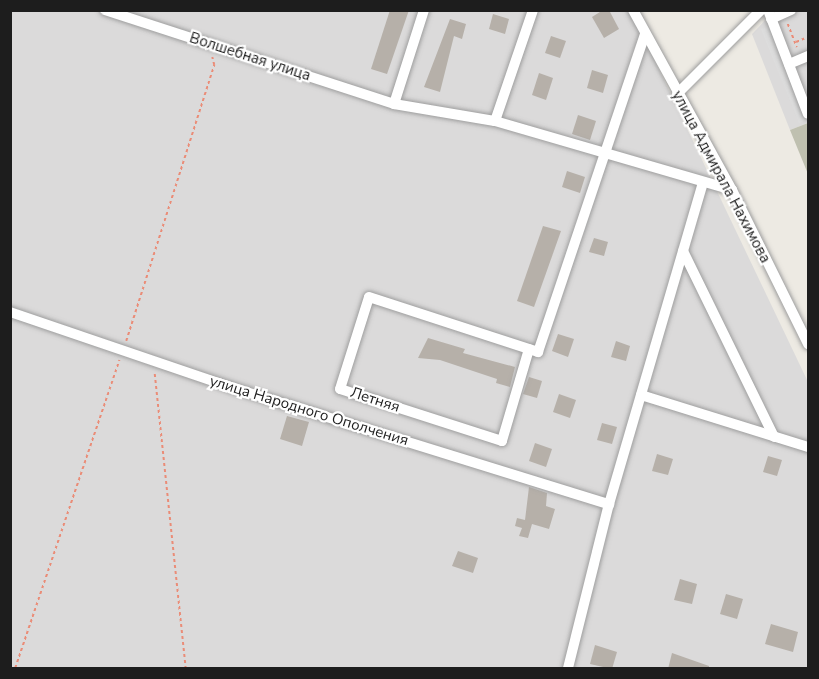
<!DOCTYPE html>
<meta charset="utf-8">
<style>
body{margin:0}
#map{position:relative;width:819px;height:679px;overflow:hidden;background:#edeae3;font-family:"Nunito Sans",sans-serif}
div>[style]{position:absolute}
.residential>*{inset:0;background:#dbdada}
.construction>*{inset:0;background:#bfc0b0}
.parking>*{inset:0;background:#ddd}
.building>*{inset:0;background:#b6b0a9}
.path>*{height:1.5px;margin-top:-0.75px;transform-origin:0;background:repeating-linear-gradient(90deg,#ea8c77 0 3px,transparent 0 6px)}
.roads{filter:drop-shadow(0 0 2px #9e9e9e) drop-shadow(0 0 2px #9e9e9e)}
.minor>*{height:10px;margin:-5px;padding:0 5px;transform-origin:5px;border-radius:5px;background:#fff}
span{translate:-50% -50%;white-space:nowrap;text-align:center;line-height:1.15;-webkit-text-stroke:4.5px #fff;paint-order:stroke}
.street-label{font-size:15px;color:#1d1d1d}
.frame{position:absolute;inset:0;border:12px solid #1d1d1d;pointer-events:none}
</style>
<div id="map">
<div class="residential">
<i style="clip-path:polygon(10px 11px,631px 11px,808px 382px,808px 668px,11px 668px)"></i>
<i style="clip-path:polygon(774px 11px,808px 11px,808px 123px,790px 130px,752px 34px)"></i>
</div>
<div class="construction">
<i style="clip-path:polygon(808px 123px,808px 174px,790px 130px)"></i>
</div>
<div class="parking">
<i style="clip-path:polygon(769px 26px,806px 120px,799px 123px,761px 29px)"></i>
</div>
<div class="building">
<i style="clip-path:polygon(390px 10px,409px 10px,387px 74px,371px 69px)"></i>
<i style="clip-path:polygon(603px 10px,609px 10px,619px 29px,604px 38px,592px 17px)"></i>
<i style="clip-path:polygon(493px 14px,509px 19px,505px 34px,489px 29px)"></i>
<i style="clip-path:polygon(450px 19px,466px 24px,462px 39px,454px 36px,440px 92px,424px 87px)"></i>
<i style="clip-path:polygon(551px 36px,566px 41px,560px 58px,545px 53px)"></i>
<i style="clip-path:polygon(592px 70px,608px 75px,603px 93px,587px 88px)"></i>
<i style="clip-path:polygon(539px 73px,553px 78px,546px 100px,532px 95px)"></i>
<i style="clip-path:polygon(578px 115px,596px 121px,590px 140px,572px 134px)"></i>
<i style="clip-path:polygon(567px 171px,585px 177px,580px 193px,562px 187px)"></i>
<i style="clip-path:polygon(543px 226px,561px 231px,534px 307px,517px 301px)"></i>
<i style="clip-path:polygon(594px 238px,608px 242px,604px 256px,589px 252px)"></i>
<i style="clip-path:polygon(558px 334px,574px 339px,568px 357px,552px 351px)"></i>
<i style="clip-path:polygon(428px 338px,465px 349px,463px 353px,515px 367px,510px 387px,496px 383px,497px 379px,440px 360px,418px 358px)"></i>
<i style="clip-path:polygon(616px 341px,630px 346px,626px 361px,611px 357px)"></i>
<i style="clip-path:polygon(529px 377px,542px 381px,537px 398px,523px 394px)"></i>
<i style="clip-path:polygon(559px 394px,576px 400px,570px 418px,553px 412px)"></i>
<i style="clip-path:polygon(287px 416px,309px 422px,302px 446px,280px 439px)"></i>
<i style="clip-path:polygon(602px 423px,617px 427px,612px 444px,597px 440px)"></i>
<i style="clip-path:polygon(535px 443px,552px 449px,546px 467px,529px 461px)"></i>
<i style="clip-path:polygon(657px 454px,673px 459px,668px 475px,652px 471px)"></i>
<i style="clip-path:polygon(768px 456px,782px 460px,777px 476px,763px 472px)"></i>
<i style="clip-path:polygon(529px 487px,547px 493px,546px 506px,555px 509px,549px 529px,532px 524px,528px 538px,519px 536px,522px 528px,515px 526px,517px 518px,525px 520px)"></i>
<i style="clip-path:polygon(458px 551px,478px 558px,473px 573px,452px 566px)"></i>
<i style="clip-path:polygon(680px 579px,697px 584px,692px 604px,674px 600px)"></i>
<i style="clip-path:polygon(726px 594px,743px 599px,737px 619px,720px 614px)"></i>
<i style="clip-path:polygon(771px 624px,798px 632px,793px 652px,765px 644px)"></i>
<i style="clip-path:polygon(595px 645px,617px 652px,612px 669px,590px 664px)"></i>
<i style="clip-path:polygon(672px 653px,709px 666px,709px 669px,668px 669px)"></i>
</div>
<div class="path">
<i style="left:788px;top:24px;width:25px;rotate:69deg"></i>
<i style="left:796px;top:42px;width:13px;rotate:-23deg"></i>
<i style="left:126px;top:341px;width:290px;rotate:-72.3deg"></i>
<i style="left:214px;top:65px;width:8px;rotate:-104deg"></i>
<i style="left:155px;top:374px;width:296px;rotate:84deg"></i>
<i style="left:15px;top:668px;width:325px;rotate:-71.3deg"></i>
</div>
<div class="roads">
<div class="minor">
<i style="left:105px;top:10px;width:304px;rotate:18deg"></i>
<i style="left:394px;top:104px;width:102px;rotate:9.6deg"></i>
<i style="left:495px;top:121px;width:247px;rotate:16.2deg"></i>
<i style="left:633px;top:10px;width:205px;rotate:61.2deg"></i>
<i style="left:732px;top:190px;width:172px;rotate:63.7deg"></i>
<i style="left:768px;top:10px;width:111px;rotate:69deg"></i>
<i style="left:771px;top:19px;width:22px;rotate:-24deg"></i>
<i style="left:789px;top:64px;width:21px;rotate:-23deg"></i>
<i style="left:677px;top:94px;width:119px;rotate:-45deg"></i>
<i style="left:394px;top:104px;width:99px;rotate:-72.3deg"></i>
<i style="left:495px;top:121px;width:117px;rotate:-71.1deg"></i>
<i style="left:683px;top:251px;width:207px;rotate:63.9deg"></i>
<i style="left:10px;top:312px;width:232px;rotate:18.8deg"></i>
<i style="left:230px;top:387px;width:397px;rotate:17.2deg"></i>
<i style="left:529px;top:349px;width:96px;rotate:106.4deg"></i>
<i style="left:502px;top:441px;width:170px;rotate:-162.2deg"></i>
<i style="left:340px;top:389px;width:96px;rotate:-72.5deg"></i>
<i style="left:369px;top:297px;width:178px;rotate:18deg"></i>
<i style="left:538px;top:352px;width:336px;rotate:-71.4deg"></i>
<i style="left:641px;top:395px;width:175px;rotate:17.3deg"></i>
<i style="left:568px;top:668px;width:169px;rotate:-76deg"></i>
<i style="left:609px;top:504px;width:335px;rotate:-73.7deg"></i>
</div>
</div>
<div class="street-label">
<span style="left:250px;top:57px;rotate:18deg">Волшебная улица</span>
<span style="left:721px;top:177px;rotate:62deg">улица Адмирала Нахимова</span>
<span style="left:375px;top:400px;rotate:18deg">Летняя</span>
<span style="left:309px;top:411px;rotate:17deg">улица Народного Ополчения</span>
</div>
<div class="frame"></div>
</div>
